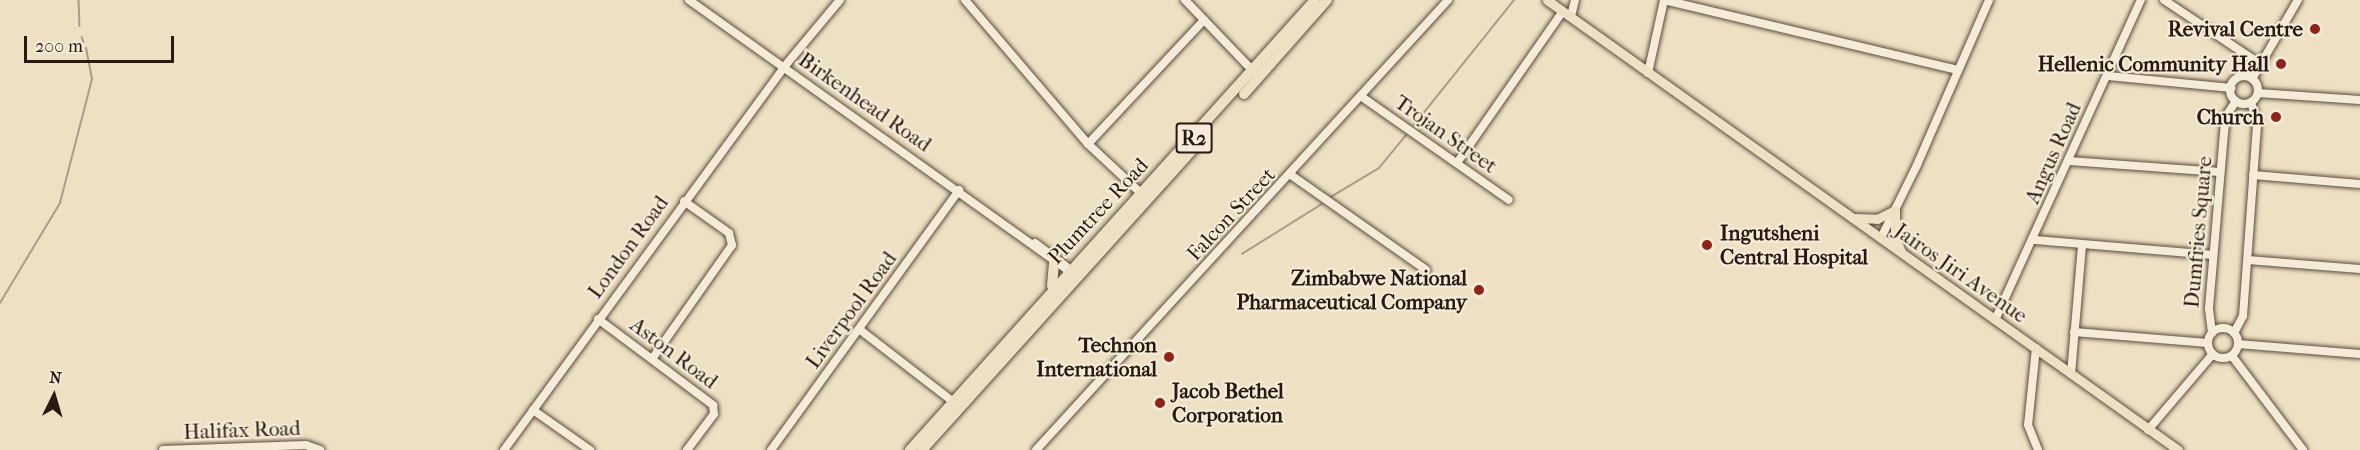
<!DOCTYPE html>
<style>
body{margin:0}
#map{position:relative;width:2360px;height:450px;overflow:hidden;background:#eee0c3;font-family:"IM FELL French Canon",serif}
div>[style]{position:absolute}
.stream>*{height:1.5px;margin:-0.75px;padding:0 0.75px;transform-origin:0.75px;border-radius:0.75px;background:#ab9c86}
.roads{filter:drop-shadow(0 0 2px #5b4b3d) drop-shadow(0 0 2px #5b4b3d)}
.minor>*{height:8px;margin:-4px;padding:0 4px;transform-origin:4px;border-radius:4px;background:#f4ebd8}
.minor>.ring{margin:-4px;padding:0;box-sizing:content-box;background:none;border:8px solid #f4ebd8;border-radius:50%}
.major>*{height:9px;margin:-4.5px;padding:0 4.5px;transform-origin:4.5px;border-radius:4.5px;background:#eee0c3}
.highway>*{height:10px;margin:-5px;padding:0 5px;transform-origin:5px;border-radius:5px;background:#eee0c3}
.dots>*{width:16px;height:16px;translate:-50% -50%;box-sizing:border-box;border:3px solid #f4ebd8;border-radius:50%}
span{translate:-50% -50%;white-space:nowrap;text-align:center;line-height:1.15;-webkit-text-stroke:4.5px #f4ebd8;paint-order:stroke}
.shield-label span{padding:2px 4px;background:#f4ebd8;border:2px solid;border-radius:4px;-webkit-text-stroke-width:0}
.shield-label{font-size:20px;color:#2a1910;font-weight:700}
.poi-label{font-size:21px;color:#2a1910;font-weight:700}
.right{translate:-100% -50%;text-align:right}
.left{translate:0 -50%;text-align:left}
.street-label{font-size:21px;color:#2a1910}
.north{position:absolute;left:24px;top:366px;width:60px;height:60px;-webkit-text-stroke:4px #f4ebd8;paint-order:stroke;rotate:5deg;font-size:16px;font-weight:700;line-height:24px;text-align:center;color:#2a1910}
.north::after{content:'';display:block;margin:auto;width:21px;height:27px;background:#2a1910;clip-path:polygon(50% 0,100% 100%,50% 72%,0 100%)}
.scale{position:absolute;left:24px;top:36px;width:150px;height:27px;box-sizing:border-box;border:3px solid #2a1910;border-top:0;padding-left:8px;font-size:18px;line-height:21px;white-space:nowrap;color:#2a1910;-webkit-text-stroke:4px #f4ebd8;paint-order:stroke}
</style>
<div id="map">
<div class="stream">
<i style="left:79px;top:0;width:26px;rotate:88deg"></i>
<i style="left:82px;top:37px;width:5px;rotate:68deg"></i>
<i style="left:1414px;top:125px;width:160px;rotate:-51.3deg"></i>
<i style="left:1331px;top:197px;width:56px;rotate:-31.1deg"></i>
<i style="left:1379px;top:168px;width:44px;rotate:-50.5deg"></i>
<i style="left:1242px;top:254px;width:94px;rotate:-32deg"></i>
<i style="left:0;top:303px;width:117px;rotate:-59deg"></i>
<i style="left:60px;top:203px;width:128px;rotate:-75.5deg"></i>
<i style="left:92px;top:79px;width:31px;rotate:-101deg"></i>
</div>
<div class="roads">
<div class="minor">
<i style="left:689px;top:0;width:465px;rotate:35.5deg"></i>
<i style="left:965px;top:0;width:189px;rotate:49.5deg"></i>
<i style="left:1088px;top:144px;width:76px;rotate:42.9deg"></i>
<i style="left:1185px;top:0;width:100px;rotate:46.2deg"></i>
<i style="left:1664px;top:0;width:302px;rotate:13.4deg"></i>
<i style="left:2164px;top:0;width:114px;rotate:33.6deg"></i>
<i style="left:1571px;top:16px;width:16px;rotate:-76deg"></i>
<i style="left:1648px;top:73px;width:75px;rotate:-77.6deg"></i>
<i style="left:2108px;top:76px;width:124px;rotate:5.6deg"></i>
<i class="ring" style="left:2230px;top:76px;width:20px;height:20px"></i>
<i style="left:2252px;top:79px;width:91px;rotate:-59.8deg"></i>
<i style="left:2258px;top:93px;width:102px;rotate:3.9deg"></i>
<i style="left:1362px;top:97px;width:179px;rotate:35deg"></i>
<i style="left:1088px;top:144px;width:170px;rotate:-46.9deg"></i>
<i style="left:2069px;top:161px;width:151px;rotate:4.2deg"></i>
<i style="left:1457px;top:163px;width:185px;rotate:-55.1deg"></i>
<i style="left:1291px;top:175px;width:165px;rotate:35.1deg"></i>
<i style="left:2253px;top:175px;width:107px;rotate:4.8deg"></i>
<i style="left:1881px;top:238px;width:81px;rotate:-63.7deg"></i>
<i style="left:1917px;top:165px;width:180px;rotate:-66.4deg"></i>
<i style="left:2035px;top:240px;width:179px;rotate:4.8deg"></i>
<i style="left:1035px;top:243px;width:39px;rotate:37deg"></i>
<i style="left:2248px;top:260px;width:112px;rotate:4.6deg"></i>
<i style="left:598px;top:319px;width:144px;rotate:36.8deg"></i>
<i style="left:713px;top:405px;width:9px;rotate:84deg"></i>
<i style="left:714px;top:414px;width:45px;rotate:126.9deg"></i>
<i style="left:1995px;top:320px;width:352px;rotate:-65.5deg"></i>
<i class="ring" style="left:2208px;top:328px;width:22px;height:22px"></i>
<i style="left:859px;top:329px;width:123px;rotate:37.7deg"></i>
<i style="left:2074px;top:332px;width:134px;rotate:4.7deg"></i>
<i style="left:2212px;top:333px;width:25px;rotate:-97deg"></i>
<i style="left:2209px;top:308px;width:176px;rotate:-85.1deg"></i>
<i style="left:2224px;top:133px;width:17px;rotate:-83deg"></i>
<i style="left:2226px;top:116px;width:18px;rotate:-56deg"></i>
<i style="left:2234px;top:333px;width:19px;rotate:-62deg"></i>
<i style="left:2243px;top:316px;width:193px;rotate:-85.8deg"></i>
<i style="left:2257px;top:124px;width:23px;rotate:-105deg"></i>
<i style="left:2238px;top:344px;width:122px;rotate:4.7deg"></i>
<i style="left:2036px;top:348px;width:77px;rotate:95.9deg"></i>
<i style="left:2028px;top:425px;width:27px;rotate:68deg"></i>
<i style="left:2232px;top:356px;width:118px;rotate:52.9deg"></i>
<i style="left:652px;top:359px;width:139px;rotate:-54.9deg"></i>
<i style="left:732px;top:245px;width:12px;rotate:-104deg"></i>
<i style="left:729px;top:233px;width:55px;rotate:-144.6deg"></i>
<i style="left:2071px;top:374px;width:128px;rotate:-85.1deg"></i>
<i style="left:533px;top:410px;width:70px;rotate:35.1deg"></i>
<i style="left:2148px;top:430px;width:100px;rotate:-49.5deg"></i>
<i style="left:163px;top:450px;width:143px;rotate:-2deg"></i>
<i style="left:306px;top:445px;width:15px;rotate:20deg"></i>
<i style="left:504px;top:450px;width:474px;rotate:-53.8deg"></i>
<i style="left:784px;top:67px;width:87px;rotate:-50.1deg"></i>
<i style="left:771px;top:450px;width:321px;rotate:-54.1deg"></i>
<i style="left:1036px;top:450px;width:610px;rotate:-47.52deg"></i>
</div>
<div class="major">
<i style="left:1547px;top:0;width:775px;rotate:35.49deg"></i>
<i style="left:1854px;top:218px;width:23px;rotate:2deg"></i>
<i style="left:1877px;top:219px;width:20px;rotate:-27deg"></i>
<i style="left:1895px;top:210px;width:27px;rotate:90deg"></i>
<i style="left:1895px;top:237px;width:16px;rotate:68deg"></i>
</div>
<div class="highway">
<i style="left:1244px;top:94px;width:125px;rotate:-48.6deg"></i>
<i style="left:1052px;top:286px;width:23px;rotate:-85deg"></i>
<i style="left:910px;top:450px;width:605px;rotate:-48.01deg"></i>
<i style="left:922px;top:450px;width:411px;rotate:-48deg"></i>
</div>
</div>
<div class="dots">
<i style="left:2315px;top:29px;background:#8f2418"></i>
<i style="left:2281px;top:64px;background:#8f2418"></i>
<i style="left:2276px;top:117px;background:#8f2418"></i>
<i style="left:1707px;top:245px;background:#8f2418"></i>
<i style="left:1479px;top:290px;background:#8f2418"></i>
<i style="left:1169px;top:357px;background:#8f2418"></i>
<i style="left:1160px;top:403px;background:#8f2418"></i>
</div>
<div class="shield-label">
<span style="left:1194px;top:138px">R2</span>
</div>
<div class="poi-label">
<span class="right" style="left:2303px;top:29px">Revival Centre</span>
<span class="right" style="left:2269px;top:64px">Hellenic Community Hall</span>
<span class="right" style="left:2264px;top:117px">Church</span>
<span class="left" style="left:1720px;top:245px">Ingutsheni<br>Central Hospital</span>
<span class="right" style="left:1467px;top:290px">Zimbabwe National<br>Pharmaceutical Company</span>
<span class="right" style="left:1157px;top:357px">Technon<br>International</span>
<span class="left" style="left:1172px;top:403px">Jacob Bethel<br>Corporation</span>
</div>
<div class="street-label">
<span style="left:865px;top:102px;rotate:35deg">Birkenhead Road</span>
<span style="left:1446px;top:134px;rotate:35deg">Trojan Street</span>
<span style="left:2053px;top:153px;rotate:-66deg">Angus Road</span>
<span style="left:1098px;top:211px;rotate:-47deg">Plumtree Road</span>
<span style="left:1231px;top:214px;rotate:-47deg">Falcon Street</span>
<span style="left:2198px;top:232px;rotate:-85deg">Dumfries Square</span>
<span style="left:628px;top:247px;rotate:-54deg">London Road</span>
<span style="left:1961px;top:273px;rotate:35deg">Jairos Jiri Avenue</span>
<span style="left:851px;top:310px;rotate:-54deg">Liverpool Road</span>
<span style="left:674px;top:353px;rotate:37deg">Aston Road</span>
<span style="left:242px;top:430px;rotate:-2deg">Halifax Road</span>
</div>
<div class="north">N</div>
<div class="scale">200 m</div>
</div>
